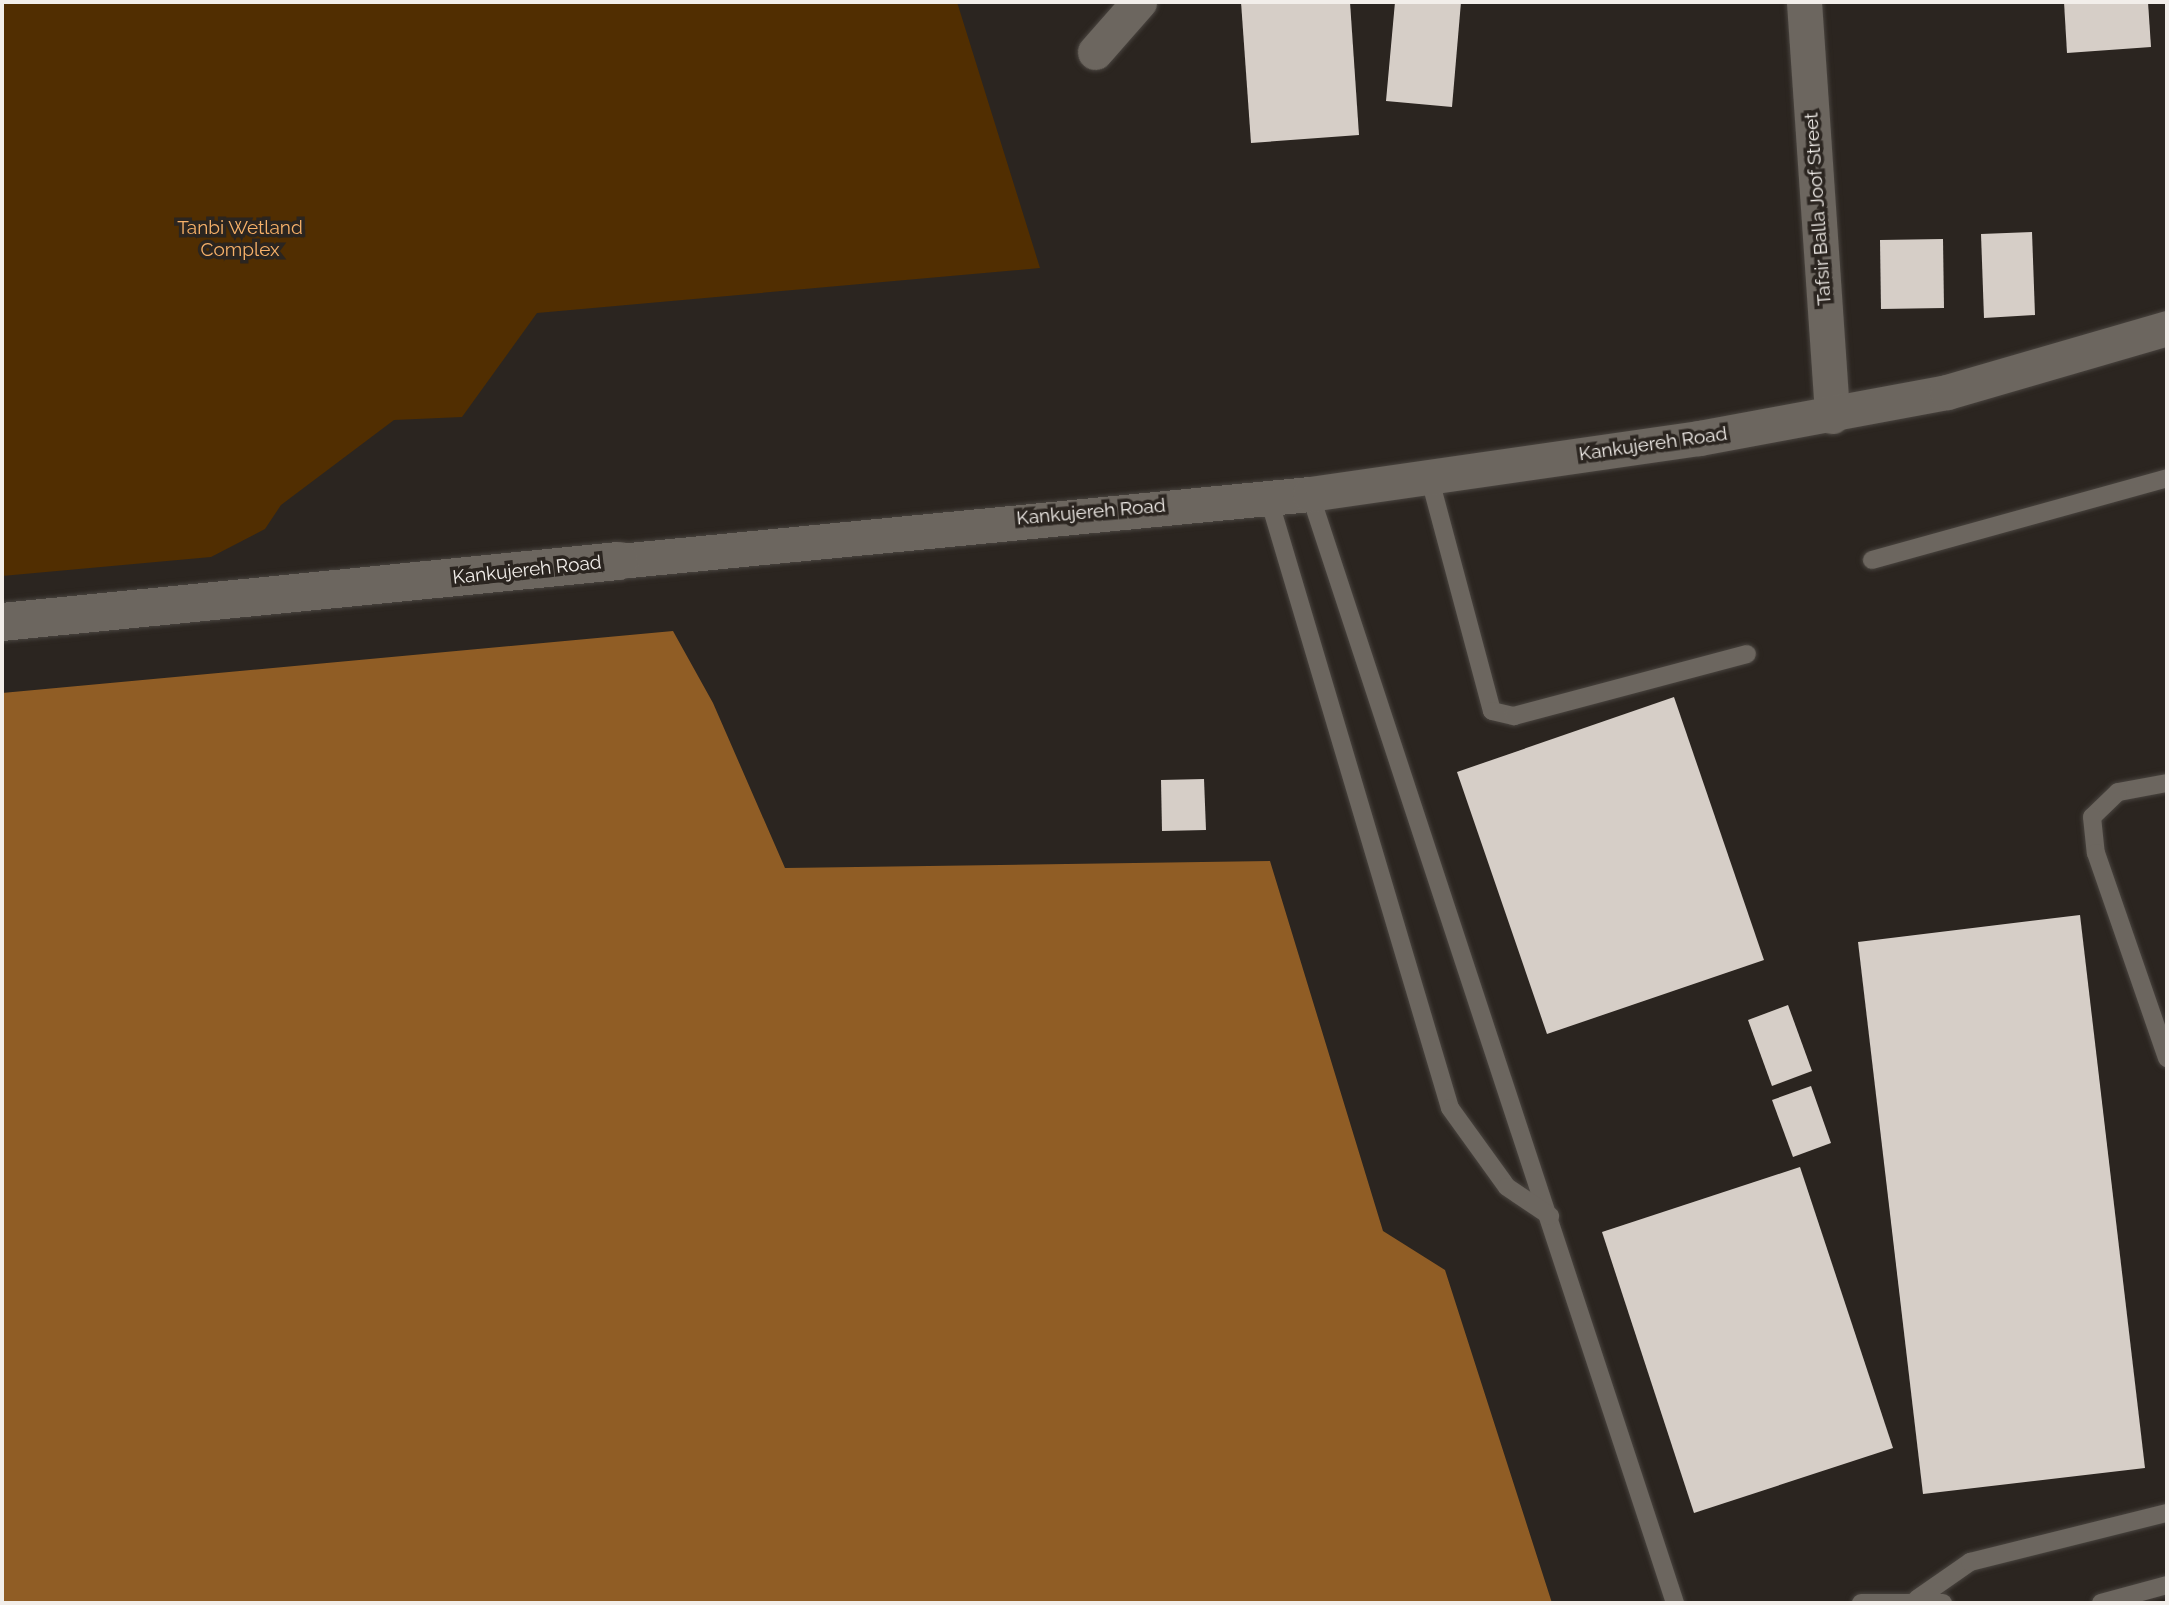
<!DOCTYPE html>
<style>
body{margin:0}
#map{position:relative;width:2169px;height:1605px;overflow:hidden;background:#2b2520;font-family:Raleway,sans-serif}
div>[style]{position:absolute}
.green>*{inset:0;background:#512e01}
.water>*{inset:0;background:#905d25}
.building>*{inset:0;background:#d6cec7}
.roads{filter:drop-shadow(0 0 2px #49443f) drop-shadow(0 0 2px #49443f)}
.lane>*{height:18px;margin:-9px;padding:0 9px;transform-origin:9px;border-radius:9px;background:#6c665f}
.street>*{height:35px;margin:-17.5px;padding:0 17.5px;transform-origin:17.5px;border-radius:17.5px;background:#6c665f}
.secondary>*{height:38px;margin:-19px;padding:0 19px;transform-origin:19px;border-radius:19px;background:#6c665f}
span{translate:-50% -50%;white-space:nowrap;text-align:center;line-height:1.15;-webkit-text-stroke:7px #2b2520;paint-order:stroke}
.street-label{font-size:19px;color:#f2eeea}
.park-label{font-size:19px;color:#f7b169}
.frame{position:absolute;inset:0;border:4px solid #f2eeea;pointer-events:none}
</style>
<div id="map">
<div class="green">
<i style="clip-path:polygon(2px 2px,957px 2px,1040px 268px,537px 313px,462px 417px,394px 420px,281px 505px,265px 529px,211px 557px,2px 576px)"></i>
</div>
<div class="water">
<i style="clip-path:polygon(673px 631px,713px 703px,785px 868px,1270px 861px,1383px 1231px,1445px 1270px,1552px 1603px,2px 1603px,2px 693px)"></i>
</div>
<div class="building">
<i style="clip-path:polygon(1241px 2px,1350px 2px,1359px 135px,1251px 143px)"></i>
<i style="clip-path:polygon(1395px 2px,1461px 2px,1452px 107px,1386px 101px)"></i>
<i style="clip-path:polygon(2064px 2px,2148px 2px,2151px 47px,2067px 53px)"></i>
<i style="clip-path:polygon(2032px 232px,2035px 315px,1984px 318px,1981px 234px)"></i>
<i style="clip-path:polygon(1943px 239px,1944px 308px,1881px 309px,1880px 240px)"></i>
<i style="clip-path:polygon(1674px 697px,1764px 960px,1547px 1034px,1457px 772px)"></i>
<i style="clip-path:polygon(1204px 779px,1206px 830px,1162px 831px,1161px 780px)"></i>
<i style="clip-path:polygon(2080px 915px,2145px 1468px,1923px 1494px,1858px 942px)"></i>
<i style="clip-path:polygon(1788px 1005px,1812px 1071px,1772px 1086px,1748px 1020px)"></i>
<i style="clip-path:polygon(1811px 1086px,1831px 1143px,1793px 1157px,1772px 1100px)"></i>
<i style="clip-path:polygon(1800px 1167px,1893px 1448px,1694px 1513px,1602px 1232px)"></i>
</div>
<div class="roads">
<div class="lane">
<i style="left:1429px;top:476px;width:243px;rotate:75deg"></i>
<i style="left:1492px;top:711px;width:23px;rotate:13deg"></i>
<i style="left:1514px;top:716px;width:241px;rotate:-14.9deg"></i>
<i style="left:1310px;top:494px;width:1168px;rotate:71.78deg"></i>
<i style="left:1268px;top:496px;width:638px;rotate:73.44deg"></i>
<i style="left:1450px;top:1108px;width:97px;rotate:54.2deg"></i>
<i style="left:1507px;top:1187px;width:52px;rotate:34deg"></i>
<i style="left:1872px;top:560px;width:306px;rotate:-15.5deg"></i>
<i style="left:2167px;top:783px;width:50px;rotate:169.6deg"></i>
<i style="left:2118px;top:792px;width:36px;rotate:136deg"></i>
<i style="left:2092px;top:817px;width:36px;rotate:84deg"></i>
<i style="left:2096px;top:853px;width:217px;rotate:70.9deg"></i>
<i style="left:1917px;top:1599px;width:65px;rotate:-34.9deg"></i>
<i style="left:1970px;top:1562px;width:203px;rotate:-14deg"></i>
<i style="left:1861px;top:1603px;width:82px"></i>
<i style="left:2101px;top:1603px;width:68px;rotate:-15.3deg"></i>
</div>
<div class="street">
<i style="left:1804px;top:2px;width:415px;rotate:86.1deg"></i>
<i style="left:1095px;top:52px;width:67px;rotate:-48.7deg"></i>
<i style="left:619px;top:561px;width:694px;rotate:-5.54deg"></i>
<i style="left:1310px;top:494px;width:393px;rotate:-8.2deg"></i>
<i style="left:1699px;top:438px;width:252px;rotate:-10.5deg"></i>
<i style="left:1947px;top:392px;width:229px;rotate:-16.2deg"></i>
</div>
<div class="secondary">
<i style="left:2px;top:622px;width:620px;rotate:-5.65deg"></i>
</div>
</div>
<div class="street-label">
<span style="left:1818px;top:209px;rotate:-94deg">Tafsir Balla Joof Street</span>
<span style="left:1653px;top:444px;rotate:-8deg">Kankujereh Road</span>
<span style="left:1091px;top:512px;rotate:-5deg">Kankujereh Road</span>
<span style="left:527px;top:570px;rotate:-6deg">Kankujereh Road</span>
</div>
<div class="park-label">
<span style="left:240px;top:239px">Tanbi Wetland<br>Complex</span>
</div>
<div class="frame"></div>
</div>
